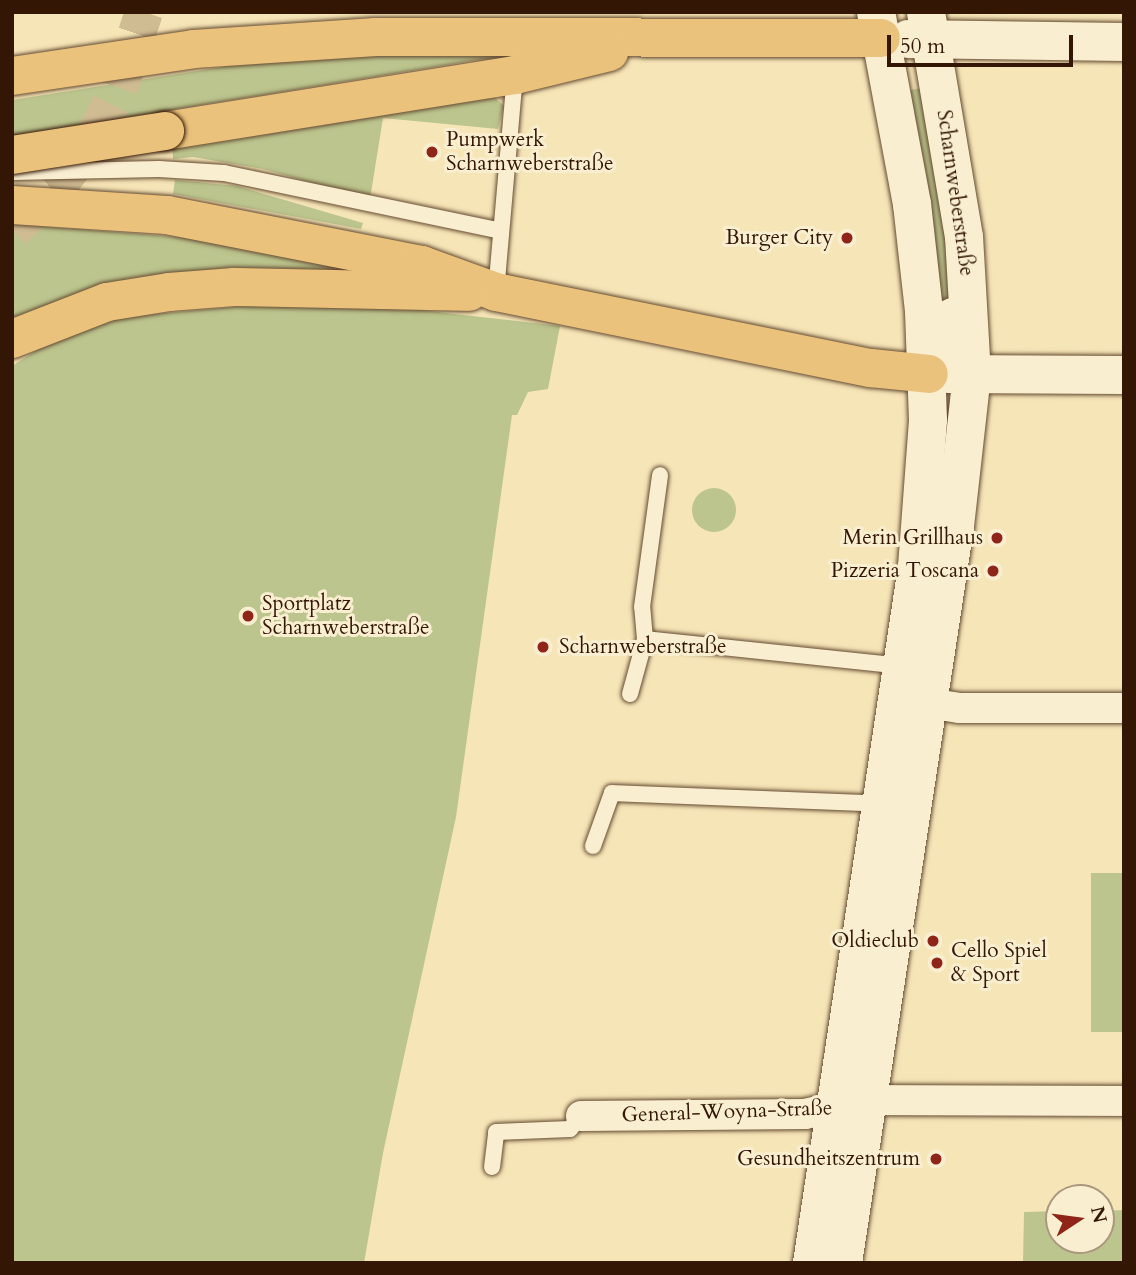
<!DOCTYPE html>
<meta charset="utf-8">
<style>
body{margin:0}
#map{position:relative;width:1136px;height:1275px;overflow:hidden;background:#f6e5b7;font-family:Cardo,serif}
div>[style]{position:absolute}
.green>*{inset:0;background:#bcc58e}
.round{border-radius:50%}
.highway-tunnel>*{height:38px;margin-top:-19px;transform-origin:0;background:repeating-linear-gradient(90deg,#cfbc93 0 38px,transparent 0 57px)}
.roads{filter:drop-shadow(0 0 2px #644a31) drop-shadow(0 0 2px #644a31)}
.lane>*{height:16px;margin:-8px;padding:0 8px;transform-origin:8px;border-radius:8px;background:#f9eed0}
.street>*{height:30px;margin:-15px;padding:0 15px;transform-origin:15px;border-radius:15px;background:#f9eed0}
.street>.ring{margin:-15px;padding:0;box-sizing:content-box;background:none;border:30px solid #f9eed0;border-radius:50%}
.secondary>*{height:38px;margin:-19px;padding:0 19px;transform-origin:19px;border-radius:19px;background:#f9eed0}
.highway>*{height:38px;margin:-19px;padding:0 19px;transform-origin:19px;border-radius:19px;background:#ebc27c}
.bridges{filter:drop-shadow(0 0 2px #331604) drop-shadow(0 0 2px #331604)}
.highway-bridge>*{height:38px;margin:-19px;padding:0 19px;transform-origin:19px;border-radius:19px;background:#ebc27c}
.dots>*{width:19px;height:19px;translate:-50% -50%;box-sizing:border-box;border:4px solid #f9eed0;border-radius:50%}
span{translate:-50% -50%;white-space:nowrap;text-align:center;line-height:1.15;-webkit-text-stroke:6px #f9eed0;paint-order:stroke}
.poi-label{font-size:21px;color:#331604}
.left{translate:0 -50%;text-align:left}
.right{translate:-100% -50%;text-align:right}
.street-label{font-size:21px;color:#331604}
.frame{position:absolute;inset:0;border:14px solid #331604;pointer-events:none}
.north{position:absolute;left:1045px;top:1184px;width:70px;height:70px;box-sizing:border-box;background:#f9eed0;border:2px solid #aa987e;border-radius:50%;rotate:77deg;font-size:19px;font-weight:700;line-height:28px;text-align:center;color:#331604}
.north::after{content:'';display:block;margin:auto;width:24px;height:32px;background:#8f2418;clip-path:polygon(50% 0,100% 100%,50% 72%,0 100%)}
.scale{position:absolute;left:887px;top:35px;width:186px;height:32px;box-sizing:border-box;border:4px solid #331604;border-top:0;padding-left:9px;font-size:21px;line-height:24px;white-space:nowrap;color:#331604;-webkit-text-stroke:5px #f9eed0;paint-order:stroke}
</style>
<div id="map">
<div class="green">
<i style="clip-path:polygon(412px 51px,519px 53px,12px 136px,12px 100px,274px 59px)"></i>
<i style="clip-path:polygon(922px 88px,942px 200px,952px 311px,940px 312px,930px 200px,910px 90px)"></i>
<i style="clip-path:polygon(492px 95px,504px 106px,498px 129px,383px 118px,370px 199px,263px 169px,193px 157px,173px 159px,172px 144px)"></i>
<i style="clip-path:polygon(175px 180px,237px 186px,363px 223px,361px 229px,173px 194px)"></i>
<i style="clip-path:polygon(12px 224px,179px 237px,371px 272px,12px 321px)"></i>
<i style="clip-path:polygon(268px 304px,367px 304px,560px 326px,548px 389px,528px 392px,517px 415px,512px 415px,456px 817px,383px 1153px,364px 1263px,12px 1263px,12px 366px,57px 337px,122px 317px)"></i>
<i class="round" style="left:692px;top:488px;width:44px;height:44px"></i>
<i style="clip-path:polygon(1091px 873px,1124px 873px,1124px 1032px,1091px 1032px)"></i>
<i style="clip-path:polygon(1124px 1210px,1124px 1263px,1023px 1263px,1024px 1212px,1059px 1211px,1059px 1240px,1101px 1240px,1101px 1211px)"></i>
</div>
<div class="highway-tunnel">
<i style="left:12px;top:230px;width:60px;rotate:-43deg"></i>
<i style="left:56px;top:189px;width:64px;rotate:-53.3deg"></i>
<i style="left:94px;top:138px;width:56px;rotate:-63.4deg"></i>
<i style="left:119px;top:88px;width:80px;rotate:-71.8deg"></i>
</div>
<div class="roads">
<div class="lane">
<i style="left:12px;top:172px;width:147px;rotate:-1.2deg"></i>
<i style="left:159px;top:169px;width:65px;rotate:3.5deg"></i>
<i style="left:224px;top:173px;width:283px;rotate:11.8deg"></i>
<i style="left:496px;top:292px;width:218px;rotate:-85deg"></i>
<i style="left:645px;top:639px;width:32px;rotate:-95deg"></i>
<i style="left:642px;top:607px;width:133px;rotate:-82.2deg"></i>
<i style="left:630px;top:694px;width:57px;rotate:-74.7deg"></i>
<i style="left:645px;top:639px;width:258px;rotate:6deg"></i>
<i style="left:593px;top:846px;width:56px;rotate:-70.3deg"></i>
<i style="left:612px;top:793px;width:269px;rotate:2.3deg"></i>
<i style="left:492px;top:1167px;width:35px;rotate:-83deg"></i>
<i style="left:496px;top:1132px;width:74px;rotate:-2.3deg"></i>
<i style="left:570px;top:1129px;width:17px;rotate:-50deg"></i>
</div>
<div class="street">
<i class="ring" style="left:938px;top:313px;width:-14px;height:-14px"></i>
<i style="left:928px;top:703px;width:31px;rotate:9deg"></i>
<i style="left:959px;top:708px;width:165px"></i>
<i style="left:581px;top:1116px;width:224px;rotate:-0.5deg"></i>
<i style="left:805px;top:1114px;width:64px;rotate:-12.7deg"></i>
<i style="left:867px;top:1100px;width:257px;rotate:0.2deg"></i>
</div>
<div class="secondary">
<i style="left:908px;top:39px;width:216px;rotate:0.8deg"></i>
<i style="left:948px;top:374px;width:176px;rotate:0.3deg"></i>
<i style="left:812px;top:1263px;width:704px;rotate:-81.42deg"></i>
<i style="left:917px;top:567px;width:147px;rotate:-85.7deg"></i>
<i style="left:928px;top:420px;width:109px;rotate:-92.1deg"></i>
<i style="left:924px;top:311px;width:108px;rotate:-96.4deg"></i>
<i style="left:912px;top:204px;width:195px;rotate:-100.6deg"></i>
<i style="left:843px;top:1263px;width:745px;rotate:-81.36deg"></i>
<i style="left:955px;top:526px;width:152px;rotate:-83.6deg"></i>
<i style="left:972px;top:375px;width:138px;rotate:-93.3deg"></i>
<i style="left:964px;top:237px;width:228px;rotate:-99.6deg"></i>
</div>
<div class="highway">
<i style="left:12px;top:76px;width:184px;rotate:-8.4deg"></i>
<i style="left:194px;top:49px;width:182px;rotate:-3.8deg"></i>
<i style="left:376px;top:37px;width:505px;rotate:0.11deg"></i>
<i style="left:165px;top:131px;width:354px;rotate:-9.1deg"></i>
<i style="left:515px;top:75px;width:97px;rotate:-13.7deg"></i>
<i style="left:12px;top:205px;width:155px;rotate:3.7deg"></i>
<i style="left:167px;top:215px;width:260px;rotate:11.1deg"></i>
<i style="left:422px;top:265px;width:79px;rotate:20deg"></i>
<i style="left:496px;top:292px;width:383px;rotate:11.5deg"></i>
<i style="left:871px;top:368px;width:58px;rotate:5.9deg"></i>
<i style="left:12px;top:339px;width:102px;rotate:-21.3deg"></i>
<i style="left:107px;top:302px;width:63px;rotate:-9.2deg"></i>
<i style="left:169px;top:292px;width:65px;rotate:-4.4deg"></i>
<i style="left:234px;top:287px;width:235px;rotate:1.2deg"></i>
</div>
</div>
<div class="bridges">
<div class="highway-bridge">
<i style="left:12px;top:155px;width:155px;rotate:-8.9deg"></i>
</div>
</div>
<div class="dots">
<i style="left:432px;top:152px;background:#8f2418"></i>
<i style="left:847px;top:238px;background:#8f2418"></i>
<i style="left:997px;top:538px;background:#8f2418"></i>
<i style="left:993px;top:571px;background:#8f2418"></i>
<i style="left:248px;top:616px;background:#8f2418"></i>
<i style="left:543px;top:647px;background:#8f2418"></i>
<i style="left:933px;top:941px;background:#8f2418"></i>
<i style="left:937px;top:963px;background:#8f2418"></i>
<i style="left:936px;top:1159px;background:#8f2418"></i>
</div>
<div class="poi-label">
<span class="left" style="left:446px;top:152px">Pumpwerk<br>Scharnweberstraße</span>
<span class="right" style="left:833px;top:238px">Burger City</span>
<span class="right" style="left:983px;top:538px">Merin Grillhaus</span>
<span class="right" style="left:979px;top:571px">Pizzeria Toscana</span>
<span class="left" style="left:262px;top:616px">Sportplatz<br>Scharnweberstraße</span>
<span class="left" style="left:559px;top:647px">Scharnweberstraße</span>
<span class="right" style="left:919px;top:941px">Oldieclub</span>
<span class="left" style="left:951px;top:963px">Cello Spiel<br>&amp; Sport</span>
<span class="right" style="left:920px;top:1159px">Gesundheitszentrum</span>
</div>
<div class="street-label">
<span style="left:955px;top:193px;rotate:82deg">Scharnweberstraße</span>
<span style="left:727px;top:1112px;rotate:-2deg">General-Woyna-Straße</span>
</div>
<div class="frame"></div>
<div class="north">N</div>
<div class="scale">50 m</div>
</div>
